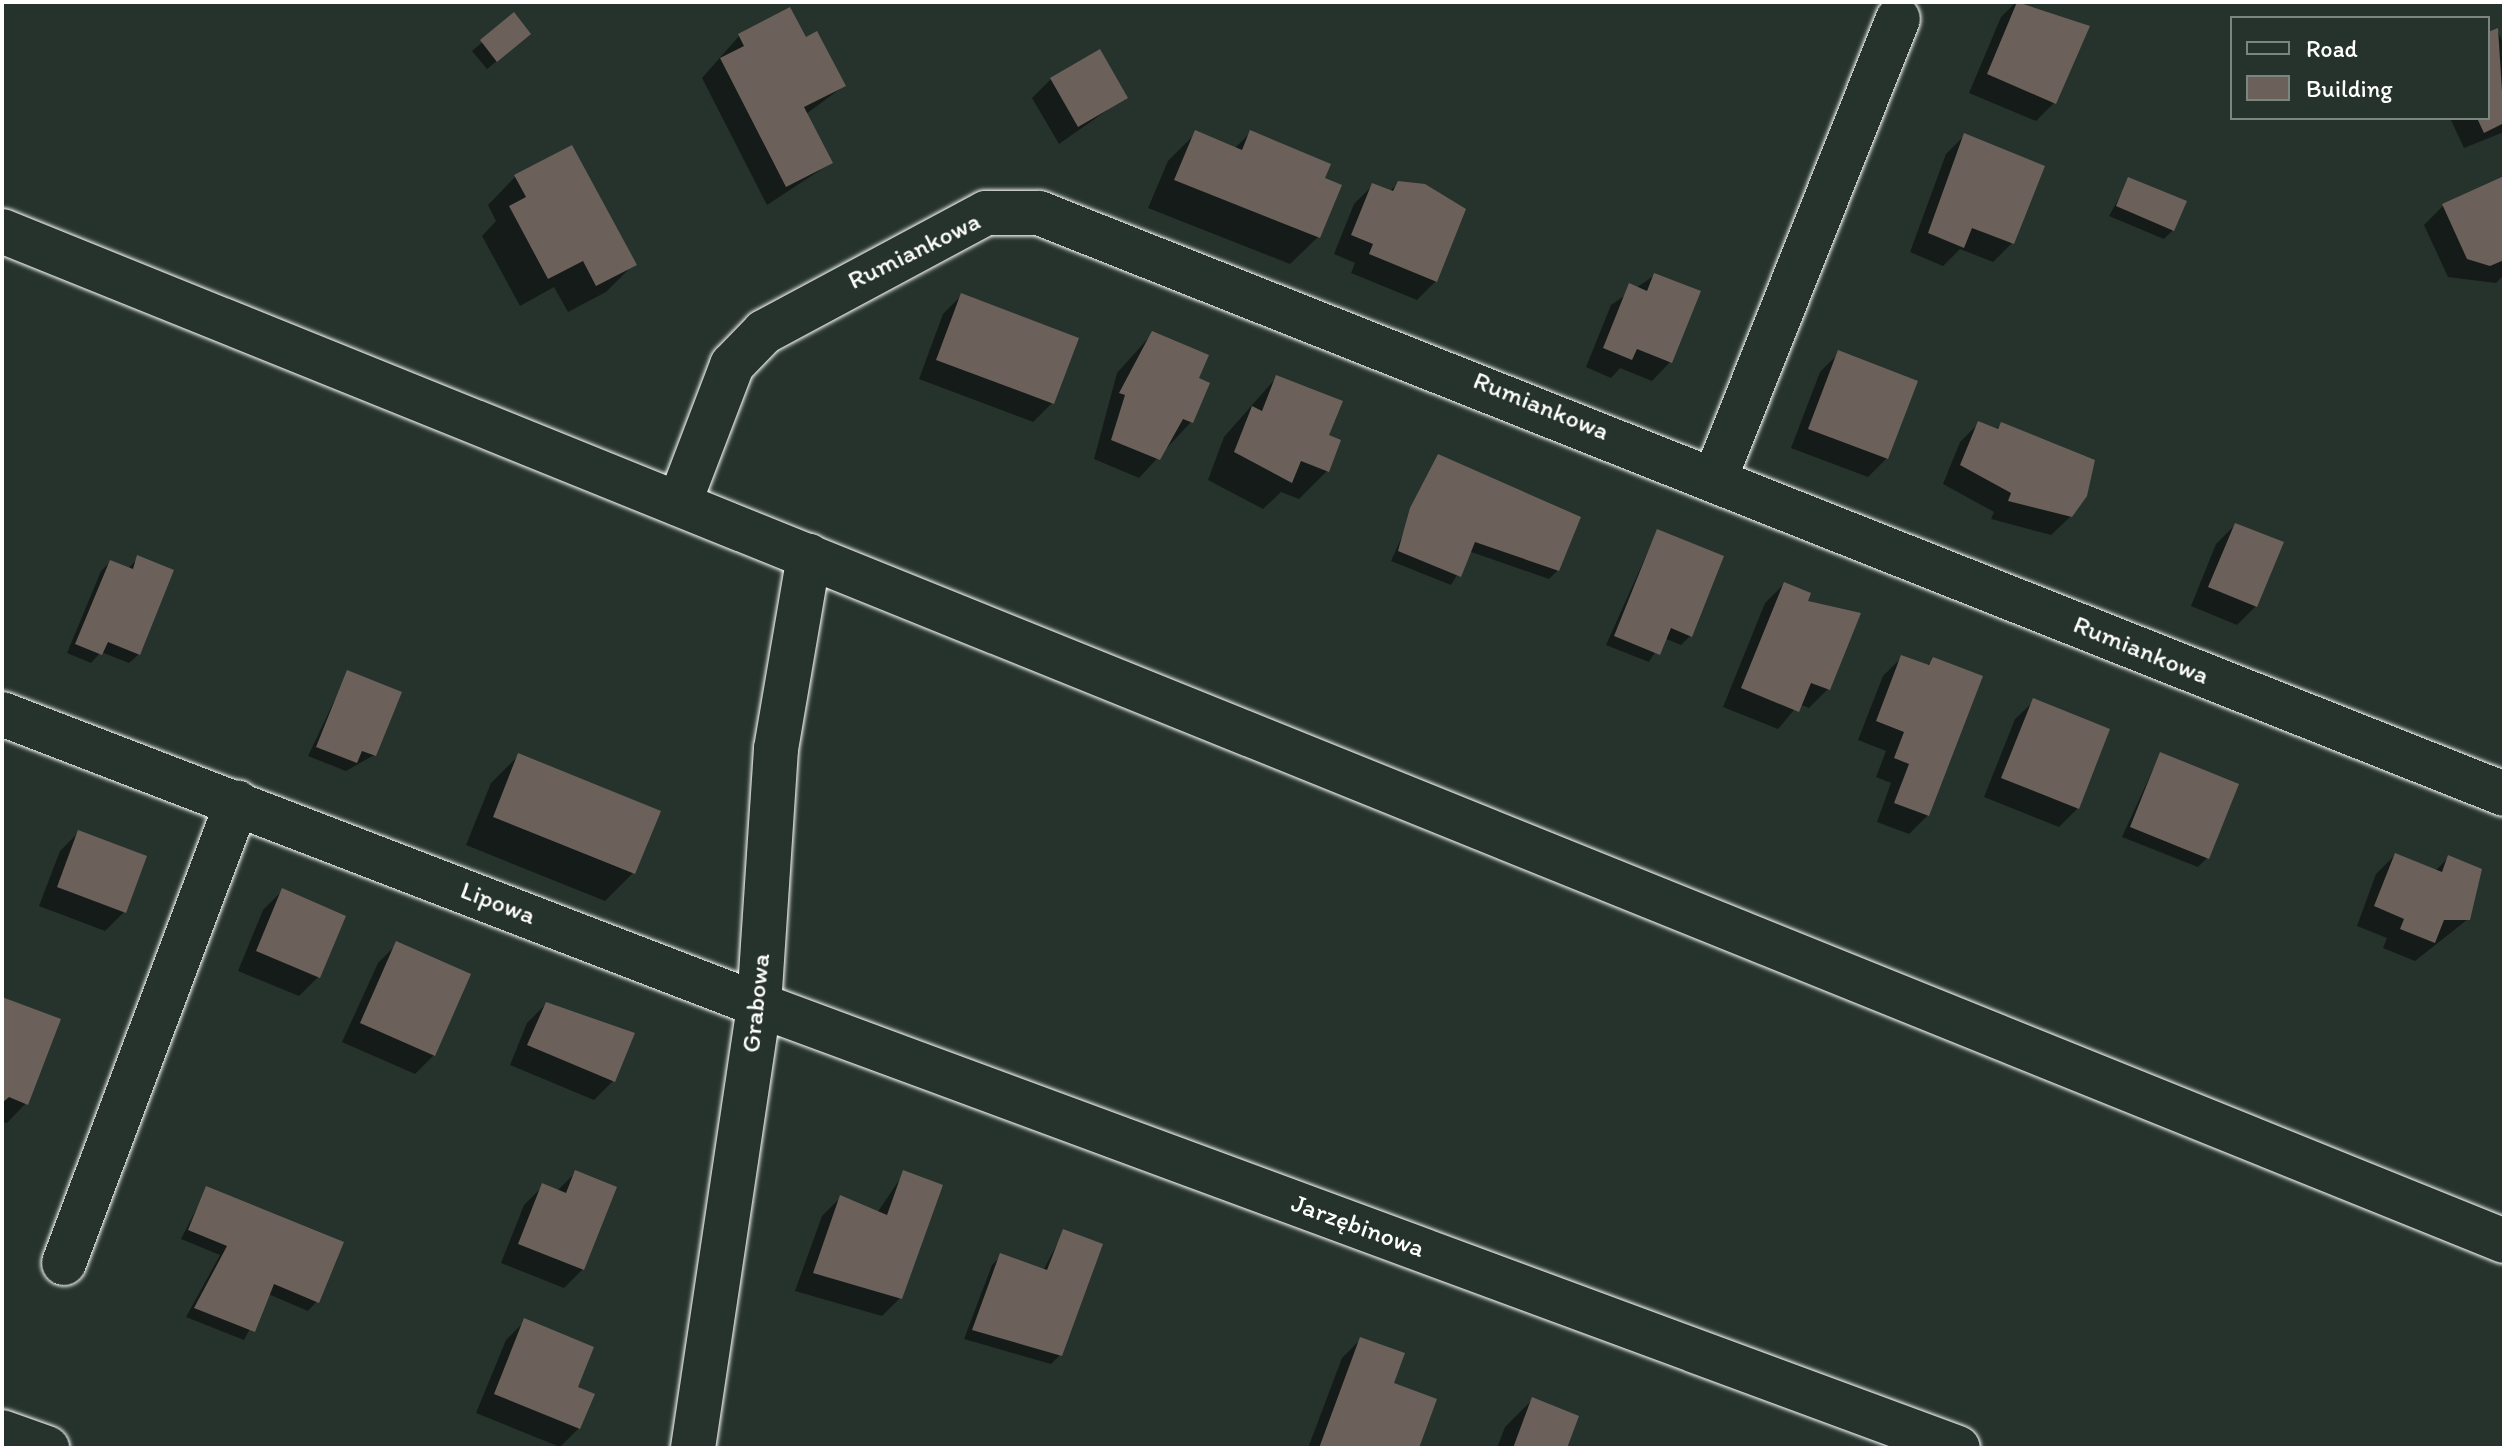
<!DOCTYPE html>
<meta charset="utf-8">
<style>
body{margin:0}
#map{position:relative;width:2506px;height:1450px;overflow:hidden;background:#26332d;font-family:Itim,sans-serif}
div>[style]{position:absolute}
.shadow>*{inset:0;background:#0007}
.building>*{inset:0;background:#6c605a}
.roads{filter:drop-shadow(0 0 2px #fff) drop-shadow(0 0 2px #fff)}
.minor>*{height:44px;margin:-22px;padding:0 22px;transform-origin:22px;border-radius:22px;background:#26332d}
.secondary>*{height:44px;margin:-22px;padding:0 22px;transform-origin:22px;border-radius:22px;background:#26332d}
span{translate:-50% -50%;white-space:nowrap;text-align:center;line-height:1.15;-webkit-text-stroke:8px #26332d;paint-order:stroke}
.street-label{font-size:26px;color:#fff}
.frame{position:absolute;inset:0;border:4px solid #fff;pointer-events:none}
.legend{position:absolute;left:2230px;top:16px;width:260px;height:104px;box-sizing:border-box;background:#26332d;border:2px solid #7d8581;margin:0;padding:10px 14px;list-style:none;font-size:24px;color:#fff}
.legend li{display:flex;align-items:center;gap:16px;height:40px}
.legend b{width:40px;border:2px solid #7d8581}
</style>
<div id="map">
<div class="shadow">
<i style="clip-path:polygon(2016px 2px,2087px 27px,2055px 102px,2036px 121px,1969px 93px,2001px 17px)"></i>
<i style="clip-path:polygon(514px 15px,520px 42px,487px 69px,472px 51px)"></i>
<i style="clip-path:polygon(2497px 30px,2504px 45px,2504px 132px,2464px 148px,2450px 118px,2488px 118px,2488px 35px)"></i>
<i style="clip-path:polygon(739px 36px,805px 40px,844px 86px,806px 114px,831px 163px,767px 205px,702px 78px)"></i>
<i style="clip-path:polygon(1051px 79px,1126px 97px,1059px 144px,1032px 98px)"></i>
<i style="clip-path:polygon(1251px 132px,1322px 179px,1318px 237px,1290px 264px,1148px 208px,1168px 161px,1196px 133px,1234px 149px)"></i>
<i style="clip-path:polygon(1965px 135px,2012px 243px,1993px 262px,1960px 249px,1943px 266px,1910px 252px,1946px 154px)"></i>
<i style="clip-path:polygon(515px 177px,634px 264px,606px 292px,568px 312px,554px 287px,520px 306px,482px 236px,496px 221px,488px 205px)"></i>
<i style="clip-path:polygon(2504px 178px,2504px 275px,2496px 283px,2448px 277px,2424px 225px,2443px 206px)"></i>
<i style="clip-path:polygon(2129px 180px,2173px 230px,2164px 239px,2109px 216px)"></i>
<i style="clip-path:polygon(1398px 183px,1436px 281px,1417px 300px,1351px 273px,1355px 263px,1334px 254px,1354px 204px,1373px 185px,1389px 192px)"></i>
<i style="clip-path:polygon(1655px 275px,1670px 362px,1652px 381px,1620px 368px,1611px 378px,1586px 367px,1611px 305px)"></i>
<i style="clip-path:polygon(962px 295px,1052px 403px,1033px 422px,919px 379px,943px 314px)"></i>
<i style="clip-path:polygon(1152px 334px,1197px 380px,1191px 422px,1139px 478px,1094px 459px,1117px 373px)"></i>
<i style="clip-path:polygon(1839px 353px,1887px 458px,1868px 477px,1791px 448px,1820px 372px)"></i>
<i style="clip-path:polygon(1276px 378px,1327px 436px,1327px 471px,1299px 499px,1281px 492px,1263px 509px,1208px 480px,1224px 437px)"></i>
<i style="clip-path:polygon(1979px 423px,1995px 430px,2001px 424px,2071px 516px,2051px 535px,1991px 519px,1994px 512px,1943px 484px,1960px 442px)"></i>
<i style="clip-path:polygon(1438px 456px,1558px 570px,1549px 579px,1471px 552px,1451px 585px,1391px 561px)"></i>
<i style="clip-path:polygon(2235px 525px,2256px 606px,2237px 625px,2191px 606px,2216px 544px)"></i>
<i style="clip-path:polygon(1657px 531px,1722px 557px,1690px 636px,1681px 645px,1664px 638px,1649px 662px,1606px 645px)"></i>
<i style="clip-path:polygon(138px 558px,139px 654px,129px 663px,101px 652px,91px 663px,67px 653px,101px 571px,110px 562px,128px 569px)"></i>
<i style="clip-path:polygon(1784px 584px,1806px 602px,1858px 614px,1828px 689px,1809px 708px,1799px 704px,1778px 729px,1723px 707px,1765px 603px)"></i>
<i style="clip-path:polygon(1902px 657px,1926px 666px,1934px 659px,1928px 815px,1909px 834px,1877px 822px,1891px 783px,1876px 777px,1886px 751px,1858px 740px,1883px 676px)"></i>
<i style="clip-path:polygon(348px 672px,374px 755px,346px 771px,308px 756px)"></i>
<i style="clip-path:polygon(2034px 701px,2078px 808px,2059px 827px,1984px 797px,2015px 719px)"></i>
<i style="clip-path:polygon(2160px 754px,2207px 858px,2198px 867px,2122px 837px)"></i>
<i style="clip-path:polygon(519px 755px,658px 812px,633px 873px,605px 901px,466px 845px,491px 783px)"></i>
<i style="clip-path:polygon(79px 832px,124px 912px,105px 931px,39px 906px,60px 851px)"></i>
<i style="clip-path:polygon(2395px 855px,2435px 871px,2449px 857px,2468px 919px,2415px 961px,2383px 948px,2387px 938px,2357px 926px,2376px 874px)"></i>
<i style="clip-path:polygon(282px 891px,318px 977px,299px 996px,238px 971px,263px 910px)"></i>
<i style="clip-path:polygon(397px 944px,434px 1055px,415px 1074px,342px 1042px,378px 963px)"></i>
<i style="clip-path:polygon(2px 999px,26px 1103px,7px 1123px,2px 1122px)"></i>
<i style="clip-path:polygon(546px 1004px,633px 1034px,613px 1081px,594px 1100px,510px 1065px,527px 1023px)"></i>
<i style="clip-path:polygon(576px 1172px,583px 1269px,564px 1288px,501px 1263px,524px 1205px,543px 1186px,557px 1191px)"></i>
<i style="clip-path:polygon(904px 1173px,901px 1297px,882px 1316px,795px 1291px,822px 1216px,841px 1197px,877px 1213px)"></i>
<i style="clip-path:polygon(207px 1188px,317px 1301px,308px 1311px,268px 1294px,244px 1340px,186px 1317px,220px 1255px,181px 1239px)"></i>
<i style="clip-path:polygon(1064px 1231px,1060px 1355px,1051px 1364px,964px 1339px,992px 1265px,1001px 1256px,1043px 1271px)"></i>
<i style="clip-path:polygon(525px 1321px,575px 1389px,579px 1428px,560px 1447px,476px 1413px,506px 1340px)"></i>
<i style="clip-path:polygon(1361px 1339px,1391px 1384px,1417px 1448px,1308px 1448px,1342px 1358px)"></i>
<i style="clip-path:polygon(1533px 1399px,1565px 1448px,1497px 1448px,1505px 1427px)"></i>
</div>
<div class="building">
<i style="clip-path:polygon(2017px 2px,2090px 26px,2056px 104px,1987px 74px)"></i>
<i style="clip-path:polygon(790px 7px,806px 37px,817px 31px,846px 86px,804px 107px,833px 163px,786px 187px,720px 58px,744px 46px,738px 34px)"></i>
<i style="clip-path:polygon(514px 12px,531px 34px,497px 62px,480px 40px)"></i>
<i style="clip-path:polygon(2498px 28px,2504px 123px,2484px 133px,2477px 118px,2488px 118px,2488px 32px)"></i>
<i style="clip-path:polygon(1100px 49px,1128px 98px,1078px 127px,1050px 78px)"></i>
<i style="clip-path:polygon(1195px 130px,1242px 150px,1250px 130px,1331px 164px,1325px 178px,1342px 185px,1320px 238px,1174px 180px)"></i>
<i style="clip-path:polygon(1964px 133px,2045px 166px,2014px 244px,1972px 228px,1964px 248px,1928px 233px)"></i>
<i style="clip-path:polygon(572px 145px,637px 265px,596px 286px,583px 261px,548px 279px,509px 206px,526px 197px,514px 175px)"></i>
<i style="clip-path:polygon(2504px 176px,2504px 260px,2490px 266px,2467px 259px,2442px 204px)"></i>
<i style="clip-path:polygon(2128px 177px,2187px 201px,2174px 231px,2116px 206px)"></i>
<i style="clip-path:polygon(1398px 181px,1425px 184px,1466px 209px,1437px 282px,1369px 254px,1373px 244px,1351px 235px,1372px 183px,1393px 191px)"></i>
<i style="clip-path:polygon(1654px 273px,1701px 291px,1672px 363px,1637px 349px,1632px 360px,1603px 348px,1629px 283px,1647px 291px)"></i>
<i style="clip-path:polygon(961px 293px,1079px 338px,1054px 404px,936px 360px)"></i>
<i style="clip-path:polygon(1152px 331px,1209px 355px,1199px 378px,1210px 383px,1193px 423px,1183px 419px,1160px 460px,1111px 440px,1125px 395px,1119px 393px)"></i>
<i style="clip-path:polygon(1838px 350px,1918px 381px,1888px 459px,1808px 429px)"></i>
<i style="clip-path:polygon(1276px 375px,1343px 401px,1329px 435px,1341px 440px,1329px 472px,1301px 461px,1292px 483px,1234px 452px,1252px 406px,1262px 411px)"></i>
<i style="clip-path:polygon(1978px 421px,1998px 429px,2001px 422px,2095px 460px,2087px 496px,2072px 517px,2008px 501px,2011px 493px,1960px 465px)"></i>
<i style="clip-path:polygon(1438px 454px,1581px 517px,1559px 571px,1475px 542px,1461px 577px,1398px 551px,1410px 508px)"></i>
<i style="clip-path:polygon(2235px 523px,2284px 542px,2257px 607px,2208px 587px)"></i>
<i style="clip-path:polygon(1657px 529px,1724px 556px,1692px 637px,1671px 628px,1660px 655px,1614px 636px)"></i>
<i style="clip-path:polygon(137px 555px,174px 570px,140px 655px,108px 642px,102px 655px,75px 644px,110px 560px,133px 569px)"></i>
<i style="clip-path:polygon(1784px 582px,1811px 593px,1808px 601px,1861px 613px,1830px 690px,1811px 683px,1799px 712px,1741px 688px)"></i>
<i style="clip-path:polygon(1901px 655px,1929px 665px,1933px 657px,1983px 676px,1929px 816px,1894px 803px,1909px 764px,1894px 758px,1904px 732px,1876px 721px)"></i>
<i style="clip-path:polygon(347px 670px,402px 692px,376px 756px,362px 751px,357px 763px,316px 747px)"></i>
<i style="clip-path:polygon(2033px 698px,2110px 729px,2079px 809px,2001px 778px)"></i>
<i style="clip-path:polygon(2160px 752px,2239px 784px,2209px 859px,2130px 827px)"></i>
<i style="clip-path:polygon(518px 753px,661px 811px,635px 874px,493px 817px)"></i>
<i style="clip-path:polygon(78px 830px,147px 856px,126px 913px,57px 887px)"></i>
<i style="clip-path:polygon(2395px 853px,2442px 872px,2448px 855px,2482px 869px,2470px 920px,2444px 920px,2435px 943px,2400px 929px,2404px 919px,2374px 906px)"></i>
<i style="clip-path:polygon(282px 888px,346px 916px,320px 978px,256px 951px)"></i>
<i style="clip-path:polygon(396px 941px,471px 974px,435px 1056px,360px 1023px)"></i>
<i style="clip-path:polygon(2px 997px,61px 1019px,28px 1105px,9px 1097px,2px 1103px)"></i>
<i style="clip-path:polygon(546px 1002px,635px 1033px,615px 1082px,527px 1045px)"></i>
<i style="clip-path:polygon(575px 1170px,617px 1187px,584px 1270px,518px 1244px,542px 1183px,566px 1193px)"></i>
<i style="clip-path:polygon(903px 1170px,943px 1185px,902px 1299px,813px 1273px,840px 1195px,887px 1215px)"></i>
<i style="clip-path:polygon(206px 1186px,344px 1242px,319px 1303px,274px 1284px,255px 1332px,194px 1308px,227px 1246px,188px 1230px)"></i>
<i style="clip-path:polygon(1063px 1229px,1103px 1244px,1062px 1356px,972px 1330px,1000px 1253px,1047px 1270px)"></i>
<i style="clip-path:polygon(524px 1318px,594px 1347px,578px 1387px,595px 1394px,580px 1429px,494px 1394px)"></i>
<i style="clip-path:polygon(1360px 1337px,1405px 1353px,1394px 1383px,1437px 1399px,1419px 1448px,1319px 1448px)"></i>
<i style="clip-path:polygon(1532px 1397px,1579px 1416px,1567px 1448px,1513px 1448px)"></i>
</div>
<div class="roads">
<div class="minor">
<i style="left:1716px;top:476px;width:492px;rotate:-68.3deg"></i>
<i style="left:679px;top:504px;width:149px;rotate:-69.1deg"></i>
<i style="left:732px;top:365px;width:46px;rotate:-45.9deg"></i>
<i style="left:764px;top:332px;width:252px;rotate:-28.2deg"></i>
<i style="left:986px;top:213px;width:53px"></i>
<i style="left:1039px;top:213px;width:1576px;rotate:21.63deg"></i>
<i style="left:2px;top:714px;width:811px;rotate:21.03deg"></i>
<i style="left:759px;top:1005px;width:1278px;rotate:20.28deg"></i>
<i style="left:64px;top:1263px;width:492px;rotate:-69.4deg"></i>
<i style="left:2px;top:1432px;width:48px;rotate:19.6deg"></i>
<i style="left:693px;top:1448px;width:448px;rotate:-81.5deg"></i>
<i style="left:759px;top:1005px;width:257px;rotate:-86.2deg"></i>
<i style="left:776px;top:749px;width:196px;rotate:-80.3deg"></i>
</div>
<div class="secondary">
<i style="left:2px;top:231px;width:2698px;rotate:21.98deg"></i>
</div>
</div>
<div class="street-label">
<span style="left:914px;top:251px;rotate:-26deg">Rumiankowa</span>
<span style="left:1541px;top:406px;rotate:22deg">Rumiankowa</span>
<span style="left:2141px;top:650px;rotate:22deg">Rumiankowa</span>
<span style="left:498px;top:903px;rotate:21deg">Lipowa</span>
<span style="left:756px;top:1003px;rotate:-84deg">Grabowa</span>
<span style="left:1358px;top:1226px;rotate:20deg">Jarzębinowa</span>
</div>
<div class="frame"></div>
<ul class="legend">
<li><b style="height:10px;background:#26332d"></b>Road</li>
<li><b style="height:22px;background:#6c605a"></b>Building</li>
</ul>
</div>
